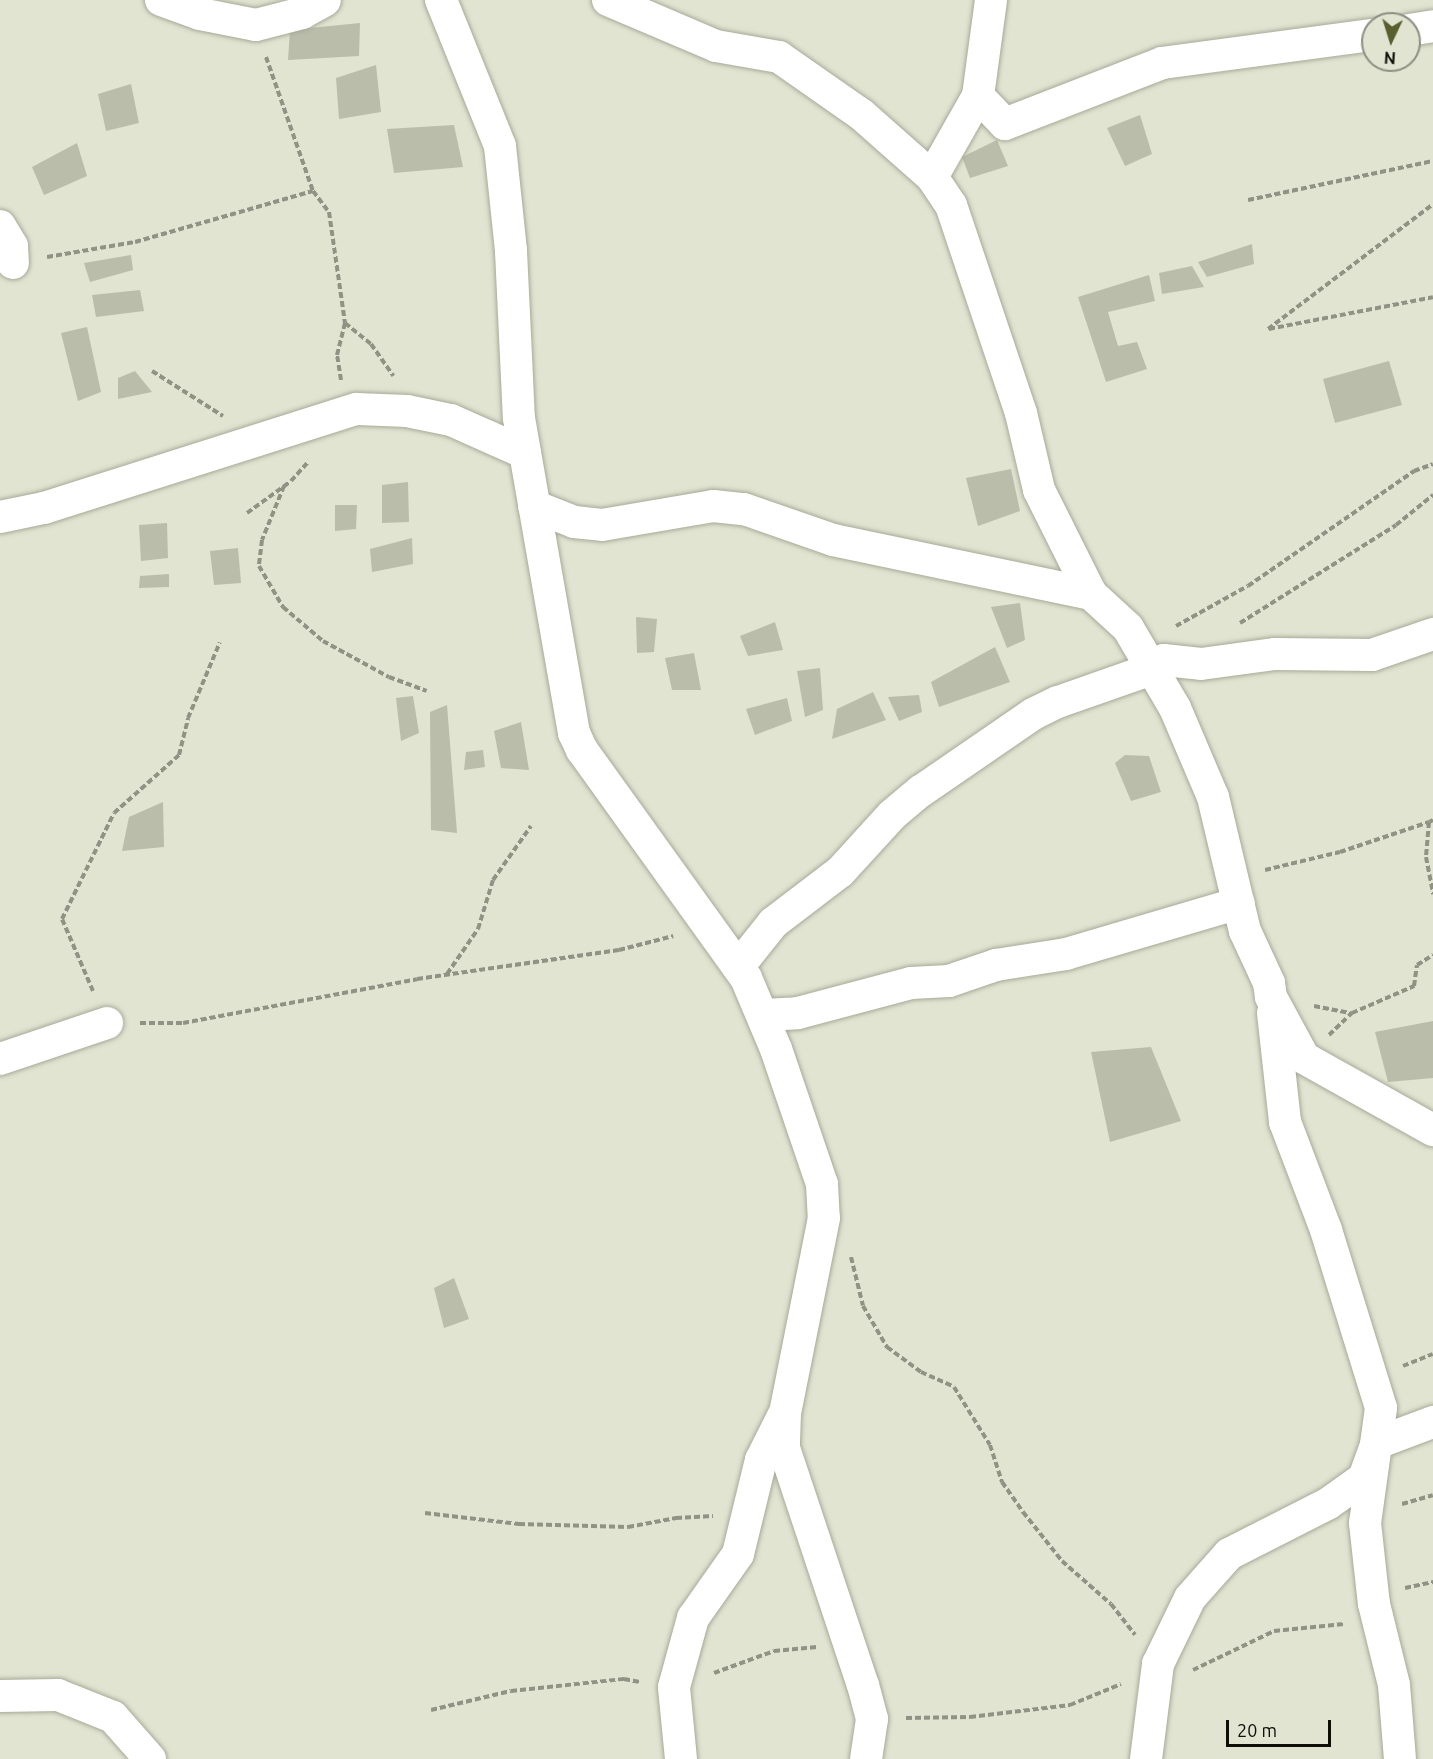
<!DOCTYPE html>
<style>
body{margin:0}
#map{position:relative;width:1433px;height:1759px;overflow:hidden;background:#e1e4d1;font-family:Ubuntu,sans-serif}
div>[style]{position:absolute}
.building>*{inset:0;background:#b9bdaa}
.path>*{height:4px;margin-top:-2px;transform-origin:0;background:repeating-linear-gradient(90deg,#909284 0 6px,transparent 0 9px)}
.roads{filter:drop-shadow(0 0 2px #a7aa98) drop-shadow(0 0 2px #a7aa98)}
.street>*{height:32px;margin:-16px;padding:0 16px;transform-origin:16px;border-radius:16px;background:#fff}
span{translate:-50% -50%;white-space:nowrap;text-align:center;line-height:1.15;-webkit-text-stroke:4.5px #e1e4d1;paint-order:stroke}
.north{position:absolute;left:1361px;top:12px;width:60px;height:60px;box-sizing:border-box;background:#e1e4d1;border:2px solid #8c8e81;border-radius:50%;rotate:184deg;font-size:16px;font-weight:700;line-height:24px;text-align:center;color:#0d0e08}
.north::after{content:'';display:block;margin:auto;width:21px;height:27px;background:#585e2d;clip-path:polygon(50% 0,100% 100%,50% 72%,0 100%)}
.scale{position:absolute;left:1226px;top:1720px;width:105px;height:27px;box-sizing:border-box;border:3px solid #0d0e08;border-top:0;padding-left:8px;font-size:18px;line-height:21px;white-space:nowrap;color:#0d0e08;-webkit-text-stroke:4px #e1e4d1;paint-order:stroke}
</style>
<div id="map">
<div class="building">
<i style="clip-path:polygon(360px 23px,359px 56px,288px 60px,290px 30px)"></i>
<i style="clip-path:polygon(376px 65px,381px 112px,339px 119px,336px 78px)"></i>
<i style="clip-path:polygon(131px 84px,139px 123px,106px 131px,98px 94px)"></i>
<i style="clip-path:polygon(1140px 115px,1152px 154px,1125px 166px,1107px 128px)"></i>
<i style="clip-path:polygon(454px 125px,463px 167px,394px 173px,387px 129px)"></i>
<i style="clip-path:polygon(997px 140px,1008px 166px,970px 178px,962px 157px)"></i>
<i style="clip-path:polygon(77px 143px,87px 176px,44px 195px,32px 167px)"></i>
<i style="clip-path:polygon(1252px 244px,1254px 264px,1207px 277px,1198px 262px)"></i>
<i style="clip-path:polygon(131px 255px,133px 270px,90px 282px,84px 263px)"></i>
<i style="clip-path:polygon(1192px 266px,1204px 287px,1162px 294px,1159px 273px)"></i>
<i style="clip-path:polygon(1149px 275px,1155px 301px,1108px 312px,1118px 346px,1137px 342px,1147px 369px,1106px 382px,1078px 297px)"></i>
<i style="clip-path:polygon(140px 290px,144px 311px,96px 317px,92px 295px)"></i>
<i style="clip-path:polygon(87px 327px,101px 392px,78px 401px,61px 333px)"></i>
<i style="clip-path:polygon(1389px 361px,1402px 405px,1335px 423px,1323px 379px)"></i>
<i style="clip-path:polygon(135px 371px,152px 392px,118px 399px,118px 378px)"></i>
<i style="clip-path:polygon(1011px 469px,1020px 511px,978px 526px,966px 478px)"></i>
<i style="clip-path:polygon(408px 482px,409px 522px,382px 523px,382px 485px)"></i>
<i style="clip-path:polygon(335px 505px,357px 505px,356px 529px,335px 531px)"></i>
<i style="clip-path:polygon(167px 523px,168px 558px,141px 561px,139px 525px)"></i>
<i style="clip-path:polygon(412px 538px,413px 564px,372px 572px,370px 549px)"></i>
<i style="clip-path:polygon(238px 548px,241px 583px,214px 585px,210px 551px)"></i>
<i style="clip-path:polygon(169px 574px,169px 587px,139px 588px,140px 576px)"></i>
<i style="clip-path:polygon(1020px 603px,1025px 640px,1007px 648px,991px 607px)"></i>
<i style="clip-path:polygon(636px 617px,657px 619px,654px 652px,637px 653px)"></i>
<i style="clip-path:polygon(775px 622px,783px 650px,748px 656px,740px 636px)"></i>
<i style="clip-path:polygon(995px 647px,1010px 682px,939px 707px,931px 682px)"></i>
<i style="clip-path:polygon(694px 653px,701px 690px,672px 690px,665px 658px)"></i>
<i style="clip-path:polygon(820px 668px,823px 710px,805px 717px,797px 671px)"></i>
<i style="clip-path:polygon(873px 692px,886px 720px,832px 739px,837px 709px)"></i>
<i style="clip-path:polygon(919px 695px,922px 712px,899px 721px,888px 697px)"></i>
<i style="clip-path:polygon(413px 696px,419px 733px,401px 741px,396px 698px)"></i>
<i style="clip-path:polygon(787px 698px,792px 721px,755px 735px,746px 709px)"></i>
<i style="clip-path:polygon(447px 705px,457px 833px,431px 830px,430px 712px)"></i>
<i style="clip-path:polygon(521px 722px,529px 770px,501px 768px,494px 731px)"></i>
<i style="clip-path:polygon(483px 750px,485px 767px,464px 770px,466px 752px)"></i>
<i style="clip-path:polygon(1125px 755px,1149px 756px,1161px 792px,1131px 801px,1115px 763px)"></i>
<i style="clip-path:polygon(163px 802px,164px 847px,122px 851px,129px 817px)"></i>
<i style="clip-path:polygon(1433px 1021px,1433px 1078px,1388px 1082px,1375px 1032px)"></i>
<i style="clip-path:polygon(1151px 1047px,1181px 1121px,1110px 1142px,1091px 1052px)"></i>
<i style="clip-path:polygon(454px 1278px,469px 1319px,444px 1328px,434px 1288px)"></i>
</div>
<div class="path">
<i style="left:266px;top:57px;width:142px;rotate:70.7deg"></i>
<i style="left:313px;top:191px;width:26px;rotate:53deg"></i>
<i style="left:329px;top:212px;width:112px;rotate:81.8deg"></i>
<i style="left:345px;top:323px;width:33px;rotate:39deg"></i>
<i style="left:371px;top:344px;width:39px;rotate:55deg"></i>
<i style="left:1248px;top:200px;width:189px;rotate:-11.9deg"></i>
<i style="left:47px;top:257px;width:89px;rotate:-9.7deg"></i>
<i style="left:135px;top:242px;width:185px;rotate:-16deg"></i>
<i style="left:1268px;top:329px;width:207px;rotate:-37.1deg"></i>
<i style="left:1269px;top:329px;width:167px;rotate:-11deg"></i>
<i style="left:152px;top:371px;width:84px;rotate:32.4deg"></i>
<i style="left:341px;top:380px;width:25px;rotate:-99deg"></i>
<i style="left:337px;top:355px;width:33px;rotate:-76deg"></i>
<i style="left:284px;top:486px;width:58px;rotate:112.2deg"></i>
<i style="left:262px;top:540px;width:26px;rotate:97deg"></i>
<i style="left:259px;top:566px;width:48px;rotate:59.7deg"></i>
<i style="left:283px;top:607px;width:52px;rotate:40.4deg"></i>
<i style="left:323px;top:641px;width:75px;rotate:28.6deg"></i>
<i style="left:389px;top:677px;width:40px;rotate:20.2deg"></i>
<i style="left:247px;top:513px;width:54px;rotate:-36deg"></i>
<i style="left:291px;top:481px;width:27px;rotate:-48deg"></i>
<i style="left:1240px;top:623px;width:184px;rotate:-32.1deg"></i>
<i style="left:1396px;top:525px;width:48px;rotate:-39deg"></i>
<i style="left:1176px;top:626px;width:82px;rotate:-29.1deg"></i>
<i style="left:1248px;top:586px;width:202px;rotate:-34.7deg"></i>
<i style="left:1414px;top:471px;width:20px;rotate:-20deg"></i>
<i style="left:1433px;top:820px;width:4px;rotate:153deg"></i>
<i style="left:1429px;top:822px;width:35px;rotate:95deg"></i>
<i style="left:1426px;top:857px;width:38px;rotate:79deg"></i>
<i style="left:1265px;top:870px;width:77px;rotate:-13.5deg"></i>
<i style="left:1340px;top:852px;width:94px;rotate:-18.6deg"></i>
<i style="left:447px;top:974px;width:55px;rotate:-55.4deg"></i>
<i style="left:478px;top:929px;width:51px;rotate:-73deg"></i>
<i style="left:493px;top:880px;width:66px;rotate:-54.9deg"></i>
<i style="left:93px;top:991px;width:78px;rotate:-113.3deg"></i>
<i style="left:62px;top:919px;width:118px;rotate:-63.9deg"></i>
<i style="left:114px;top:813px;width:87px;rotate:-41.7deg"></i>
<i style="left:179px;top:755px;width:38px;rotate:-76deg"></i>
<i style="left:188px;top:718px;width:82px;rotate:-67.2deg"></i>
<i style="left:1314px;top:1006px;width:38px;rotate:11deg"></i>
<i style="left:140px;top:1023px;width:43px"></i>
<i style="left:183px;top:1023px;width:238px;rotate:-10.6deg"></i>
<i style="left:417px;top:979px;width:204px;rotate:-8.2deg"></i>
<i style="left:619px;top:950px;width:56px;rotate:-14.5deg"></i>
<i style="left:1329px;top:1035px;width:32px;rotate:-44deg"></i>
<i style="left:1352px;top:1013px;width:68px;rotate:-23.5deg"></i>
<i style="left:1414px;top:986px;width:21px;rotate:-82deg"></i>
<i style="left:1417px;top:965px;width:19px;rotate:-32deg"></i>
<i style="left:851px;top:1257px;width:50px;rotate:76.2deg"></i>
<i style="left:863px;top:1306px;width:48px;rotate:59.7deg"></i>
<i style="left:887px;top:1347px;width:42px;rotate:36.3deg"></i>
<i style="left:921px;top:1372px;width:36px;rotate:24deg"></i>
<i style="left:954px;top:1387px;width:68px;rotate:58.2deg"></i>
<i style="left:990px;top:1445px;width:39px;rotate:72deg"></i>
<i style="left:1002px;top:1482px;width:37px;rotate:55deg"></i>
<i style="left:1023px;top:1512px;width:63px;rotate:51.5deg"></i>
<i style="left:1062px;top:1561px;width:65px;rotate:41.3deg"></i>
<i style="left:1111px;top:1604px;width:39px;rotate:52deg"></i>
<i style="left:1403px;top:1366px;width:32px;rotate:-22deg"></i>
<i style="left:1402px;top:1504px;width:32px;rotate:-16deg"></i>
<i style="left:425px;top:1513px;width:95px;rotate:6.7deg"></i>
<i style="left:519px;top:1524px;width:109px;rotate:1.6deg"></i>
<i style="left:628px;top:1527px;width:49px;rotate:-10.6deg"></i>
<i style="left:676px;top:1518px;width:37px;rotate:-3deg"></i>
<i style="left:1405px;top:1588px;width:29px;rotate:-12deg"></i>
<i style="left:1193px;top:1670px;width:90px;rotate:-25.7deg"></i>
<i style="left:1274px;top:1631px;width:70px;rotate:-5.7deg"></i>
<i style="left:714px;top:1673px;width:64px;rotate:-20.1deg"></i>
<i style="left:774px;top:1651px;width:43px;rotate:-5.3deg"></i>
<i style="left:431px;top:1710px;width:82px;rotate:-13.4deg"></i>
<i style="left:511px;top:1691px;width:114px;rotate:-6.1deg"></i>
<i style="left:624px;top:1679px;width:16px;rotate:11deg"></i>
<i style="left:906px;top:1718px;width:64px;rotate:-0.9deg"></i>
<i style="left:970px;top:1717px;width:101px;rotate:-6.8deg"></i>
<i style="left:1070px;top:1705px;width:55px;rotate:-22.4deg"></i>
</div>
<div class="roads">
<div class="street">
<i style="left:161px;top:0;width:41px;rotate:19.7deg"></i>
<i style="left:200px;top:14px;width:57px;rotate:11.1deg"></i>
<i style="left:256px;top:25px;width:48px;rotate:-14.6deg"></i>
<i style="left:302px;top:13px;width:26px;rotate:-29deg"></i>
<i style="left:441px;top:0;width:157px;rotate:68deg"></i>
<i style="left:500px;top:146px;width:106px;rotate:84deg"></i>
<i style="left:511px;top:251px;width:167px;rotate:87.3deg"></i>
<i style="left:519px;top:418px;width:320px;rotate:80.1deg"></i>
<i style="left:574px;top:733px;width:19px;rotate:65deg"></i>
<i style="left:582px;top:750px;width:281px;rotate:54.3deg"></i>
<i style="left:746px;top:978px;width:77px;rotate:67.1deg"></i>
<i style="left:776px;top:1049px;width:143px;rotate:71.2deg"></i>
<i style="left:822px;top:1184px;width:34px;rotate:87deg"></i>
<i style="left:824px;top:1218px;width:199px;rotate:101.3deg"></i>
<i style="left:785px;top:1413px;width:35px;rotate:92deg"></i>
<i style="left:784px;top:1448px;width:250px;rotate:71.6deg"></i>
<i style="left:863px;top:1685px;width:35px;rotate:75deg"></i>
<i style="left:872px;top:1719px;width:40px;rotate:98.5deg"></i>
<i style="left:608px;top:0;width:117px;rotate:23.1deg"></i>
<i style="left:716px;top:46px;width:64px;rotate:9.9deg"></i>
<i style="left:779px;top:57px;width:101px;rotate:34.9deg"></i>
<i style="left:862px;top:115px;width:94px;rotate:41.5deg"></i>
<i style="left:991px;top:0;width:97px;rotate:97.7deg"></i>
<i style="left:978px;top:96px;width:93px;rotate:119.6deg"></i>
<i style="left:932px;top:177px;width:34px;rotate:56deg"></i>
<i style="left:951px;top:205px;width:219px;rotate:71.4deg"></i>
<i style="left:1021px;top:413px;width:79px;rotate:76.8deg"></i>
<i style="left:1039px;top:490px;width:116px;rotate:63.4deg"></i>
<i style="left:1409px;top:30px;width:24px;rotate:-9deg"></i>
<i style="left:978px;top:96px;width:39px;rotate:46deg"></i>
<i style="left:1005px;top:124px;width:168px;rotate:-21.2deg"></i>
<i style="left:1162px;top:63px;width:213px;rotate:-7.6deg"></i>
<i style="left:0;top:226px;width:23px;rotate:59deg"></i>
<i style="left:12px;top:246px;width:17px;rotate:87deg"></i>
<i style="left:534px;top:506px;width:43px;rotate:21.8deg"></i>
<i style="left:574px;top:522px;width:28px;rotate:6deg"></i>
<i style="left:602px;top:525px;width:113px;rotate:-9.7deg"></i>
<i style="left:713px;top:506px;width:31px;rotate:6deg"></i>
<i style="left:744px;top:509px;width:94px;rotate:19.2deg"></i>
<i style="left:833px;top:540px;width:264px;rotate:11.8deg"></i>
<i style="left:1091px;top:594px;width:50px;rotate:42.6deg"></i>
<i style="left:1128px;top:628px;width:93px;rotate:59.6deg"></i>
<i style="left:1175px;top:708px;width:97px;rotate:66.9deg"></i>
<i style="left:1213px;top:797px;width:138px;rotate:76.6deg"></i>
<i style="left:1245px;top:931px;width:57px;rotate:65.2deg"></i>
<i style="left:1269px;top:983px;width:14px;rotate:82deg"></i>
<i style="left:1271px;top:997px;width:69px;rotate:61.6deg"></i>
<i style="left:1304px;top:1058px;width:148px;rotate:29.2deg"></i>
<i style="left:0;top:517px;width:45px;rotate:-11.6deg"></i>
<i style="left:44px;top:508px;width:328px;rotate:-17.6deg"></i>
<i style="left:357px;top:409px;width:50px;rotate:2.3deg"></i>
<i style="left:407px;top:411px;width:45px;rotate:11.6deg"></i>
<i style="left:451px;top:420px;width:81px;rotate:24deg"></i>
<i style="left:738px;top:967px;width:56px;rotate:-51.5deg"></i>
<i style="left:773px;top:923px;width:84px;rotate:-37.3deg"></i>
<i style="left:840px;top:872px;width:77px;rotate:-47.6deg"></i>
<i style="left:892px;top:815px;width:38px;rotate:-40deg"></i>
<i style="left:921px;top:791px;width:136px;rotate:-34.5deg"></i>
<i style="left:1033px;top:714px;width:28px;rotate:-26deg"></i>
<i style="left:1058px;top:702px;width:100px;rotate:-19.3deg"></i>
<i style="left:1152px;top:669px;width:15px;rotate:-37deg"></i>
<i style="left:1164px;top:660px;width:37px;rotate:6deg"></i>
<i style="left:1201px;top:664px;width:75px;rotate:-7.7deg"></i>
<i style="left:1275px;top:654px;width:97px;rotate:0.6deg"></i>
<i style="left:1372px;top:655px;width:65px;rotate:-19deg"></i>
<i style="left:1273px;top:1013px;width:110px;rotate:83.7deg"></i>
<i style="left:1285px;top:1122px;width:116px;rotate:69.2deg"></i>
<i style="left:1326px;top:1230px;width:186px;rotate:72.8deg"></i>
<i style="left:1381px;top:1408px;width:116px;rotate:97.9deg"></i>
<i style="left:1365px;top:1523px;width:81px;rotate:83.7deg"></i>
<i style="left:1374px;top:1604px;width:83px;rotate:76.1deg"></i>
<i style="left:1394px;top:1685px;width:74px;rotate:85.4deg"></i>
<i style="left:763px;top:1015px;width:35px;rotate:-3deg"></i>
<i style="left:798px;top:1013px;width:117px;rotate:-14.9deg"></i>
<i style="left:911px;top:983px;width:38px;rotate:-3deg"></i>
<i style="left:949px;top:981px;width:50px;rotate:-18.8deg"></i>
<i style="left:996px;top:965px;width:71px;rotate:-8.9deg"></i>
<i style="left:1066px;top:954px;width:180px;rotate:-16.4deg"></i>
<i style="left:0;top:1059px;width:113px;rotate:-18.6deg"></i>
<i style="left:0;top:1696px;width:58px;rotate:-1deg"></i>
<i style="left:58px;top:1695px;width:59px;rotate:21.8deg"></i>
<i style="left:113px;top:1717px;width:56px;rotate:48.6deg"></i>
<i style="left:681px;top:1759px;width:72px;rotate:-95.6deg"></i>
<i style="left:674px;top:1687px;width:72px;rotate:-74.6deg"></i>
<i style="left:693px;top:1618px;width:78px;rotate:-54.9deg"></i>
<i style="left:738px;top:1554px;width:97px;rotate:-76.3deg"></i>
<i style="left:761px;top:1460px;width:49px;rotate:-63.4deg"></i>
<i style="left:1146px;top:1759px;width:96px;rotate:-82.8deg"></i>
<i style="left:1158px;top:1664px;width:73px;rotate:-64.1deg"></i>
<i style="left:1190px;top:1598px;width:59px;rotate:-48.4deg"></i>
<i style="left:1229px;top:1554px;width:112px;rotate:-27deg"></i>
<i style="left:1329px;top:1503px;width:43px;rotate:-35.5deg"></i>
<i style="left:1364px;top:1478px;width:37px;rotate:-70deg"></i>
<i style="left:1377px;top:1443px;width:60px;rotate:-20.6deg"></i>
</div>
</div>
<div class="north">N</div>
<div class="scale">20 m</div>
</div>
